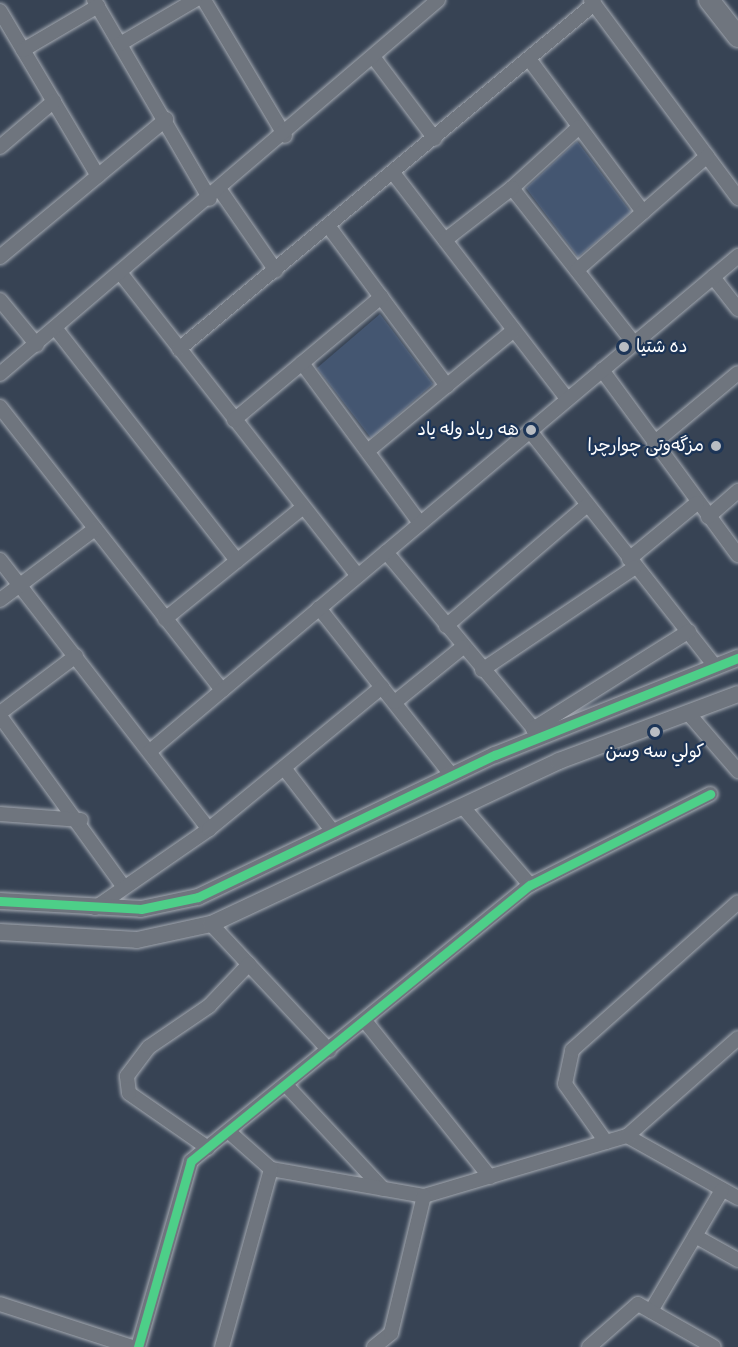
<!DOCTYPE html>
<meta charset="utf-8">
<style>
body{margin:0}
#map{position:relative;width:738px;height:1347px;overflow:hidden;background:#374354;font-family:Pangolin,"Playpen Sans Arabic",sans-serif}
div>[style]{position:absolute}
.green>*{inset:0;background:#445671}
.roads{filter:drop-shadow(0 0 2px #a5aab2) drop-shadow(0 0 2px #a5aab2)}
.minor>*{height:14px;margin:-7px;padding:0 7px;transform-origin:7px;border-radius:7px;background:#6f757e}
.tertiary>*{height:16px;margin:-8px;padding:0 8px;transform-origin:8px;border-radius:8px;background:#6f757e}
.secondary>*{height:20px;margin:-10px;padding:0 10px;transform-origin:10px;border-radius:10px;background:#6f757e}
.cycleway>*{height:9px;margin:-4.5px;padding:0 4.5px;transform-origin:4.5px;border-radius:4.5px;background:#4dcf88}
.dots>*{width:16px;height:16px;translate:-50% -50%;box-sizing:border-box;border:3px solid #1d3557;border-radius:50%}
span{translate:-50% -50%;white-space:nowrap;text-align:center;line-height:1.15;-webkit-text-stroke:4.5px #1d3557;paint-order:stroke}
.poi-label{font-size:18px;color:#fff}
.left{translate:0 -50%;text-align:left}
.right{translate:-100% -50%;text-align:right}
</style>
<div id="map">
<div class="green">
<i style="clip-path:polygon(577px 141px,631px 212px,578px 257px,526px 188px)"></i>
<i style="clip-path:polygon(380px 314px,433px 384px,371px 438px,317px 368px)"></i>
</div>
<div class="roads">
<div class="minor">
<i style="left:94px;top:0;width:230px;rotate:59.8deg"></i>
<i style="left:204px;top:0;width:158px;rotate:59.2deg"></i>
<i style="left:591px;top:0;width:247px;rotate:53.4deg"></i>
<i style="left:0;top:11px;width:192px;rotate:59.3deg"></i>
<i style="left:120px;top:44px;width:87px;rotate:-30.4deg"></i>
<i style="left:23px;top:50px;width:87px;rotate:-30.4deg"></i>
<i style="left:374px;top:58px;width:101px;rotate:53deg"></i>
<i style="left:529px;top:59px;width:191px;rotate:53.3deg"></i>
<i style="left:579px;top:127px;width:91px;rotate:137.7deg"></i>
<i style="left:512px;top:188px;width:197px;rotate:51.8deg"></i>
<i style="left:0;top:147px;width:71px;rotate:-40.4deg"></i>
<i style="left:394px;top:174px;width:284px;rotate:52.4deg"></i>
<i style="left:220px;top:190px;width:98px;rotate:55.3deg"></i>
<i style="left:329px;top:227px;width:198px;rotate:53.4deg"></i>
<i style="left:445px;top:240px;width:85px;rotate:-37.8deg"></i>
<i style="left:0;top:257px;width:216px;rotate:-39.7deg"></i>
<i style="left:577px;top:270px;width:173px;rotate:-41.2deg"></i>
<i style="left:122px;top:275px;width:382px;rotate:51.9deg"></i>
<i style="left:713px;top:277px;width:41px;rotate:52deg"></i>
<i style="left:0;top:300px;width:58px;rotate:50.6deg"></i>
<i style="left:56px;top:329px;width:294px;rotate:52deg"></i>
<i style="left:179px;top:349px;width:540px;rotate:-39.74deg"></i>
<i style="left:302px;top:363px;width:199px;rotate:53.6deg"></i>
<i style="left:602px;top:370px;width:230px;rotate:53.7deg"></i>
<i style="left:0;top:374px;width:576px;rotate:-40.49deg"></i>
<i style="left:0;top:407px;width:360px;rotate:51.9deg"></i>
<i style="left:234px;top:420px;width:192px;rotate:-39.9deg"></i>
<i style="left:530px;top:431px;width:299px;rotate:51.8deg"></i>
<i style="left:654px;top:443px;width:109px;rotate:-39.8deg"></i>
<i style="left:369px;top:450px;width:188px;rotate:-39.6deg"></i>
<i style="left:708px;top:517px;width:40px;rotate:-41deg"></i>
<i style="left:386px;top:552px;width:240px;rotate:50.1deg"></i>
<i style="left:629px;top:559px;width:88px;rotate:-39.5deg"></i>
<i style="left:0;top:560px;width:341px;rotate:52.2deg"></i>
<i style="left:0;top:600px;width:119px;rotate:-36.8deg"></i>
<i style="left:319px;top:608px;width:214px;rotate:51.6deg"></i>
<i style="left:165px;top:619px;width:176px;rotate:-39deg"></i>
<i style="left:446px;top:626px;width:186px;rotate:-40.6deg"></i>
<i style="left:482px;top:670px;width:184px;rotate:-33.9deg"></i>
<i style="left:395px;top:702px;width:87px;rotate:-39deg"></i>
<i style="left:0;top:713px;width:95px;rotate:-36.9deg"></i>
<i style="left:688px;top:713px;width:77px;rotate:49.2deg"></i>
<i style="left:0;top:716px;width:211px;rotate:54.1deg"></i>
<i style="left:533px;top:729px;width:184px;rotate:-32.1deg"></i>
<i style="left:150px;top:751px;width:769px;rotate:-40.09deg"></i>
<i style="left:284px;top:768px;width:82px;rotate:52.4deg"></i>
<i style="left:463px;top:807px;width:103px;rotate:49.3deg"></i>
<i style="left:0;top:814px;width:81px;rotate:4.2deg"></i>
<i style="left:95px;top:908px;width:139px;rotate:-34.7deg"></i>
<i style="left:209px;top:829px;width:224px;rotate:-39.4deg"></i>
<i style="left:211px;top:924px;width:173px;rotate:46.9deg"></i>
<i style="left:365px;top:1021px;width:200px;rotate:51.3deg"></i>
<i style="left:286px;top:1085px;width:142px;rotate:47deg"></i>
<i style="left:627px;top:1136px;width:127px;rotate:29.2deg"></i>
<i style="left:606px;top:1142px;width:71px;rotate:-125.3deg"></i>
<i style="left:565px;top:1084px;width:35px;rotate:-78deg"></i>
<i style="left:572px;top:1050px;width:222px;rotate:-41.7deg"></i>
<i style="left:208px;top:1148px;width:96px;rotate:-145.2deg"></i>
<i style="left:129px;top:1093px;width:17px;rotate:-97deg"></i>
<i style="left:127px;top:1076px;width:36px;rotate:-53deg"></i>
<i style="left:149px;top:1047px;width:73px;rotate:-34.3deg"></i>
<i style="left:209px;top:1006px;width:58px;rotate:-46.4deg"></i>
<i style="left:271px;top:1169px;width:155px;rotate:10deg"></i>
<i style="left:424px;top:1196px;width:212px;rotate:-16.5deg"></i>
<i style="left:627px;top:1136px;width:148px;rotate:-41.4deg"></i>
<i style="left:695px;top:1236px;width:49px;rotate:29.2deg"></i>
<i style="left:0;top:1304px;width:139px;rotate:18deg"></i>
<i style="left:651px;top:1311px;width:140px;rotate:-59.6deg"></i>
<i style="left:138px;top:1347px;width:193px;rotate:-74.1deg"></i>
<i style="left:191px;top:1161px;width:437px;rotate:-39.2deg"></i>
<i style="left:530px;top:885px;width:202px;rotate:-26.8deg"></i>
<i style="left:222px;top:1347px;width:185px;rotate:-74.6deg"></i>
<i style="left:271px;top:1169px;width:57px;rotate:-138.5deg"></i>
<i style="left:374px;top:1347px;width:22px;rotate:-39deg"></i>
<i style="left:391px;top:1333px;width:141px;rotate:-76.5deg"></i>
<i style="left:589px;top:1347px;width:65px;rotate:-41.3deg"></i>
<i style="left:638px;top:1304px;width:87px;rotate:29.5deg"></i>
</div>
<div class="tertiary">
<i style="left:0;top:901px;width:141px;rotate:3.2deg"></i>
<i style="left:141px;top:909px;width:58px;rotate:-11.9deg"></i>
<i style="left:198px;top:897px;width:329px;rotate:-25.6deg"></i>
<i style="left:495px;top:755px;width:262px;rotate:-21.8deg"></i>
<i style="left:0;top:932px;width:137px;rotate:3.3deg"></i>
<i style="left:137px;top:940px;width:76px;rotate:-12.2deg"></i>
<i style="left:211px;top:924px;width:384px;rotate:-25.1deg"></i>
<i style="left:559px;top:761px;width:191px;rotate:-20.5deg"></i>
</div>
<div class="secondary">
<i style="left:709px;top:0;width:47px;rotate:51.9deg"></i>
</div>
</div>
<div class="cycleway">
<i style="left:0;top:901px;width:141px;rotate:3.2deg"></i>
<i style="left:141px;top:909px;width:58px;rotate:-11.9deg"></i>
<i style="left:198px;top:897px;width:329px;rotate:-25.6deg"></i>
<i style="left:495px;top:755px;width:262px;rotate:-21.8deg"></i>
<i style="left:138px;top:1347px;width:193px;rotate:-74.1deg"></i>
<i style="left:191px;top:1161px;width:437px;rotate:-39.2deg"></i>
<i style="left:530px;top:885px;width:202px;rotate:-26.8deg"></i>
</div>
<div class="dots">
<i style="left:624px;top:347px;background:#b9bdc3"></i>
<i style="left:531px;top:430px;background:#b9bdc3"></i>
<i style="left:716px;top:446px;background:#b9bdc3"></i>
<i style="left:655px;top:732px;background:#b9bdc3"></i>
</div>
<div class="poi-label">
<span class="left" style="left:636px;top:347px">ده شتيا</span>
<span class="right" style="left:519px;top:430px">هه رياد وله ياد</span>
<span class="right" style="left:704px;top:446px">مزگەوتی چوارچرا</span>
<span style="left:655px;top:752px">كولي سه وسن</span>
</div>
</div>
